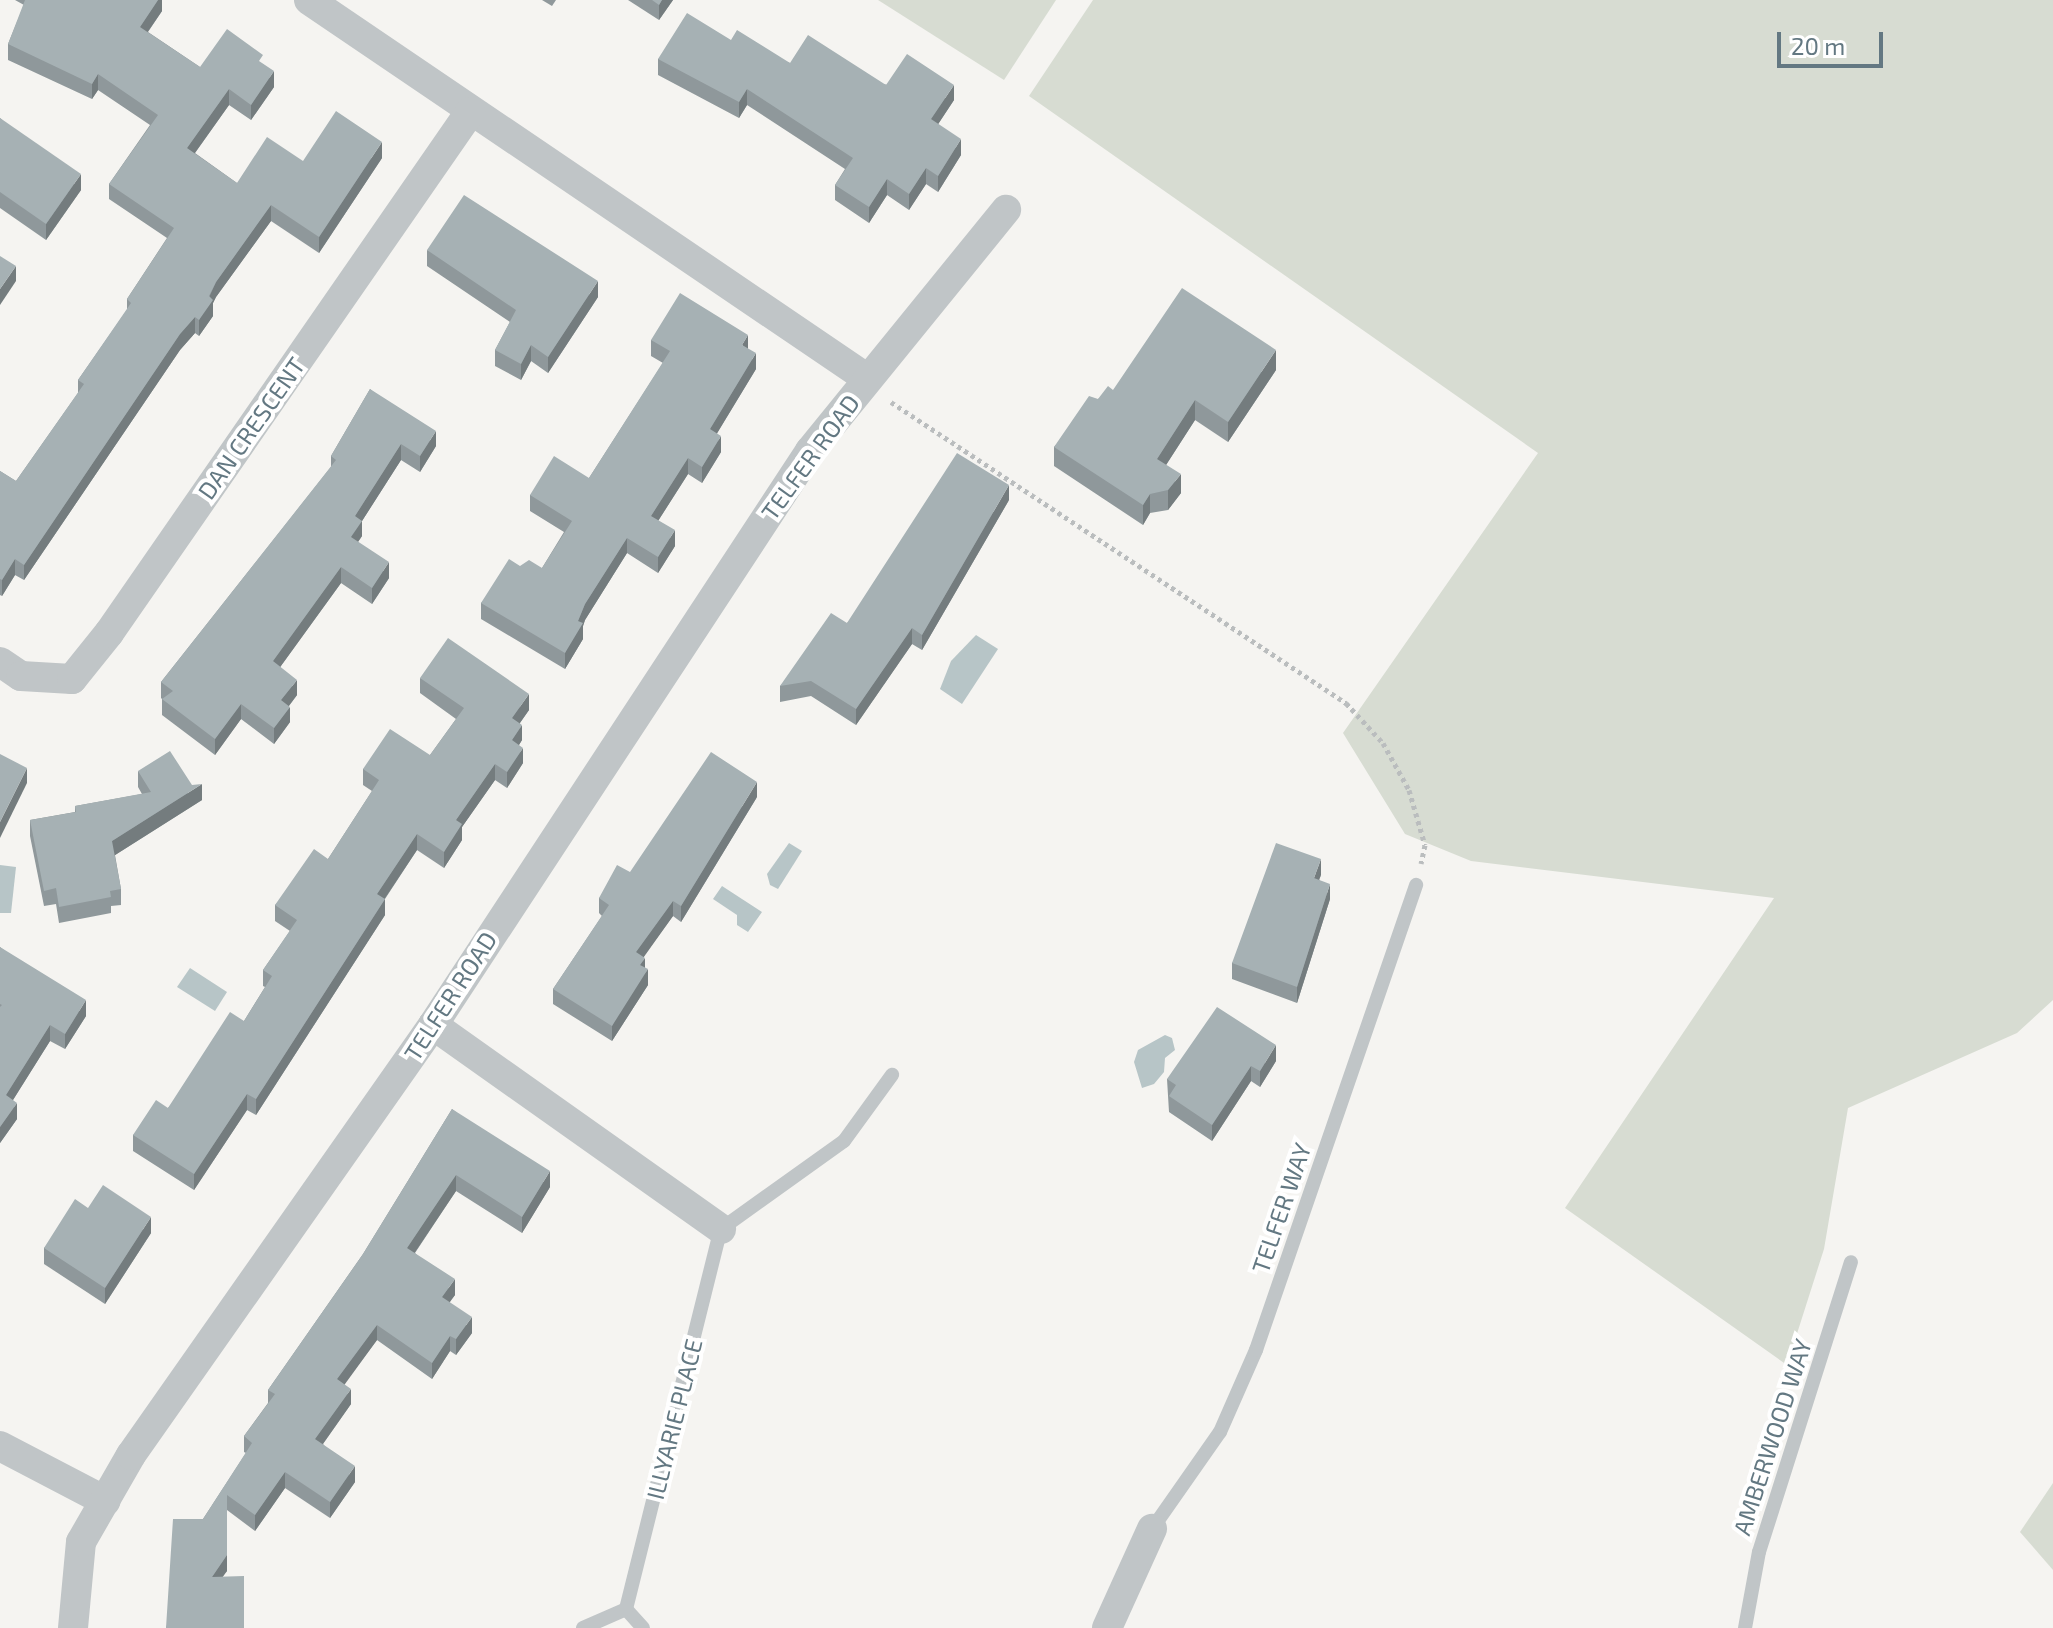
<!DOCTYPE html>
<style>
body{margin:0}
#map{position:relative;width:2053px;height:1628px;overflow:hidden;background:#f5f4f1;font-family:"Exo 2",sans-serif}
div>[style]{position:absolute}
.green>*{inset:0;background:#d7dcd2}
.water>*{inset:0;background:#b7c5c7}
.path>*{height:5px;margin-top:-2.5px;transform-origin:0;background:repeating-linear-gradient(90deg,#babdbe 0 4px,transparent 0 8px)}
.lane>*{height:14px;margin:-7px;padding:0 7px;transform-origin:7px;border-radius:7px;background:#c0c5c7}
.street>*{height:30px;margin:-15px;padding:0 15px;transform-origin:15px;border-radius:15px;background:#c0c5c7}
.wall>*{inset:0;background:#8f989b}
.shaded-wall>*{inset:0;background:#747c7e}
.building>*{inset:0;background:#a6b1b4}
span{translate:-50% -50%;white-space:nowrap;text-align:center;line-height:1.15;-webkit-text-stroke:8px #fff;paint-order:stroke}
.street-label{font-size:24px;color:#637882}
.scale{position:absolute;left:1777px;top:32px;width:106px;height:36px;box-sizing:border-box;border:4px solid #637882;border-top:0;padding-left:10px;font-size:24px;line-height:28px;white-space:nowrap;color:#637882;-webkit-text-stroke:6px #fff;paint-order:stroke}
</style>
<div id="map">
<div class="green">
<i style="clip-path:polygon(878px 0,1056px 0,1004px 80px)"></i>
<i style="clip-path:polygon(1093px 0,2053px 0,2053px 1000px,2017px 1033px,1848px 1108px,1824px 1249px,1787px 1365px,1565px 1208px,1774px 898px,1471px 861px,1405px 834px,1343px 733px,1538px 453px,1029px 96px)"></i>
<i style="clip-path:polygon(2053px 1483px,2053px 1570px,2020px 1532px)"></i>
</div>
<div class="water">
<i style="clip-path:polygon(976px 635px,998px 649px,962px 704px,940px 689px,951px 661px)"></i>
<i style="clip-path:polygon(789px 843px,802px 851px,778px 889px,770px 885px,767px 874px)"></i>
<i style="clip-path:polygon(0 865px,16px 867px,11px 913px,0 913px)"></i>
<i style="clip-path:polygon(722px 886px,762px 912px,748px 932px,737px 925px,737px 915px,713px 899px)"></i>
<i style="clip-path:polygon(190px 968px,227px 992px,215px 1011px,177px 987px)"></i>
<i style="clip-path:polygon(1165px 1035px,1172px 1038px,1175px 1050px,1165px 1058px,1164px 1072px,1154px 1084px,1142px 1088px,1134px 1062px,1138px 1050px)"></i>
</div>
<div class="path">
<i style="left:891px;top:402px;width:546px;rotate:33.49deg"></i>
<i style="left:1346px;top:703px;width:54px;rotate:47.2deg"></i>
<i style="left:1383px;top:743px;width:54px;rotate:61deg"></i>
<i style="left:1409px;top:790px;width:57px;rotate:73.8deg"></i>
<i style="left:1425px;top:845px;width:19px;rotate:102deg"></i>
</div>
<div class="lane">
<i style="left:1152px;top:1529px;width:118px;rotate:-55deg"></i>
<i style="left:1220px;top:1432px;width:90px;rotate:-66.3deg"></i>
<i style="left:1256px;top:1350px;width:492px;rotate:-71deg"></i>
<i style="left:583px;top:1628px;width:47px;rotate:-23.8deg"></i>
<i style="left:643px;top:1628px;width:25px;rotate:-132deg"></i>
<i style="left:626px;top:1609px;width:392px;rotate:-76deg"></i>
<i style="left:721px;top:1229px;width:151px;rotate:-35.6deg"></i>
<i style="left:844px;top:1141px;width:82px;rotate:-54deg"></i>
<i style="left:1745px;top:1628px;width:77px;rotate:-79.6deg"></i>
<i style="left:1759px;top:1552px;width:304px;rotate:-72.4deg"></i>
</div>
<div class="street">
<i style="left:309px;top:0;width:675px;rotate:34.14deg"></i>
<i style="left:0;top:662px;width:25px;rotate:34deg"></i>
<i style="left:21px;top:676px;width:51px;rotate:3.4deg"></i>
<i style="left:72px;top:679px;width:59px;rotate:-51.2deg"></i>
<i style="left:109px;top:633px;width:634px;rotate:-55.28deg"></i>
<i style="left:433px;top:1025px;width:353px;rotate:35.3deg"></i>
<i style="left:0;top:1446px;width:119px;rotate:27.6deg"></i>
<i style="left:73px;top:1628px;width:86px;rotate:-84.7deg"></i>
<i style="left:81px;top:1542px;width:100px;rotate:-60.1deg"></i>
<i style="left:131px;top:1455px;width:525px;rotate:-54.92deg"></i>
<i style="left:433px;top:1025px;width:687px;rotate:-56.7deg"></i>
<i style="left:810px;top:451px;width:311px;rotate:-50.9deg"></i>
<i style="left:1107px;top:1628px;width:109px;rotate:-65.6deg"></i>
</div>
<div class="wall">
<i style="clip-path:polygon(15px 0,162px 0,162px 11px,148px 32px,200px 67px,263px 64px,274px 87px,251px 120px,229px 105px,195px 153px,237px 183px,303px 161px,382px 158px,319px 253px,271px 221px,216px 297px,213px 303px,213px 316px,199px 336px,195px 333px,180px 350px,24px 580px,15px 575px,2px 596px,0 595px,0 471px,16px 481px,78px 393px,78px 380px,127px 310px,127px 299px,167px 238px,109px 199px,109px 184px,150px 125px,98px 90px,92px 99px,8px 60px,8px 44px,24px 5px)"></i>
<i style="clip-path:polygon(542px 0,556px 0,552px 6px)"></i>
<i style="clip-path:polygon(628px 0,673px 0,659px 20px)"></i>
<i style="clip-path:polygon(731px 40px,790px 63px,954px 100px,938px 124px,961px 155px,938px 192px,926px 184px,909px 210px,887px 195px,869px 223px,835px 200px,835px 185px,845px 169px,747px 105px,739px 118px,658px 75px,658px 59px)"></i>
<i style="clip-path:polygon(0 118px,81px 190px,46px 240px,0 208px)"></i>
<i style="clip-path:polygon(427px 250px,598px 297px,548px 373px,531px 361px,521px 380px,495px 366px,495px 350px,510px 322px,427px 266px)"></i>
<i style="clip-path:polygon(651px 340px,748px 349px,756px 369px,717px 433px,721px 452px,702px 483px,688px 474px,658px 521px,675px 546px,658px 573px,627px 553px,585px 620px,583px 626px,583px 639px,565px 669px,481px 619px,481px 603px,520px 566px,542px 568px,564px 532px,530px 511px,530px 495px,589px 478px,663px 363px,651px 356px)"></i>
<i style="clip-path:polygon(1276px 370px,1228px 442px,1195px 420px,1166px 465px,1181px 493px,1168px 510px,1150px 513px,1143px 525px,1054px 466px,1054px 447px,1098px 399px,1113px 390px)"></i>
<i style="clip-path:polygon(370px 389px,436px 446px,420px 472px,401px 460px,362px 521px,362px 536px,358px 542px,389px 578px,372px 604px,341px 583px,280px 667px,297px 695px,289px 706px,290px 722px,274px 744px,241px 719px,215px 755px,162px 715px,162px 699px,161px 698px,161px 682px,331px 467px,331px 456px)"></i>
<i style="clip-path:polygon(1009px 500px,922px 650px,912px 644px,856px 725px,811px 696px,780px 702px,780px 686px,847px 623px)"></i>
<i style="clip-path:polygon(420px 678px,529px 710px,520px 723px,522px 740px,519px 745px,523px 763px,507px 788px,495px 780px,462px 827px,462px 840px,444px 868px,417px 850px,385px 899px,385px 915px,256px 1115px,247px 1110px,194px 1190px,133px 1151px,133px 1135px,168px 1108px,244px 1021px,265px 987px,263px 986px,263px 970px,290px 931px,275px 921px,275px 905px,328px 859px,372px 791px,363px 785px,363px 769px,430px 755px,456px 719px,420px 693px)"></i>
<i style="clip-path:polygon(138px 771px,202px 800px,115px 855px,121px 889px,121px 905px,111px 906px,111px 913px,59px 923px,56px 904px,44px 906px,30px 836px,30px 820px,75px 812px,75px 806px,142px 794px,138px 787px)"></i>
<i style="clip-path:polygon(757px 797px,681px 922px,673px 916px,643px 957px,648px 985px,612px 1041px,553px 1004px,553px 989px,602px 916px,599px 913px,599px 898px)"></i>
<i style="clip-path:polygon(1321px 875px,1319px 879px,1330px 899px,1297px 1003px,1232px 979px,1232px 963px)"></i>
<i style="clip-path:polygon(0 947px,86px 1016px,65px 1049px,50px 1041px,13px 1100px,17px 1119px,0 1143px)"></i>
<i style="clip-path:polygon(1276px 1061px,1260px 1087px,1251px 1081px,1212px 1141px,1169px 1112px,1167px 1079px)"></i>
<i style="clip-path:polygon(452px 1109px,550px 1187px,522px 1233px,456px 1191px,415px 1253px,455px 1295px,449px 1302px,472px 1333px,456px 1355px,450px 1351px,432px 1379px,377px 1340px,344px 1384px,351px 1404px,323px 1444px,355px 1482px,330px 1518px,285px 1488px,255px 1531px,227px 1510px,227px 1571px,166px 1628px,203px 1519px,246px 1453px,244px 1452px,244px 1436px,268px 1403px,268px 1390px,363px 1254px)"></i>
<i style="clip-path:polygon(88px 1208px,151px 1233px,105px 1304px,44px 1264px,44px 1248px)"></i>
</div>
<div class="shaded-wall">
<i style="clip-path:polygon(158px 0,162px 0,162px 11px,140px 43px,140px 27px)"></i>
<i style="clip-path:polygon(662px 0,673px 0,659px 20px,659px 5px)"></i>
<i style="clip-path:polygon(274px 71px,274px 87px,251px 120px,251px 105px)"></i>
<i style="clip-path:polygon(98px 74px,98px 90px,92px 99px,92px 84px)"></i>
<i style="clip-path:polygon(954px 85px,954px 100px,931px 135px,931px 119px)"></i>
<i style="clip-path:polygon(229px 89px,229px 105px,187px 164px,187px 148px)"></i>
<i style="clip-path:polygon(747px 89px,747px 105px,739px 118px,739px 102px)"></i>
<i style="clip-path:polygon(961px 139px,961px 155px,938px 192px,938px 176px)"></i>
<i style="clip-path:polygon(382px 142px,382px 158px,319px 253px,319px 237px)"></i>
<i style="clip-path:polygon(926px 168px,926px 184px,909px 210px,909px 194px)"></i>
<i style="clip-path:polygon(81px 174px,81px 190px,46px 240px,46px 224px)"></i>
<i style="clip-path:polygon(887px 179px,887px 195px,869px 223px,869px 207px)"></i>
<i style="clip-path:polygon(271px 205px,271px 221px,216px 297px,213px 303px,213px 316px,199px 336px,199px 320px,216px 282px)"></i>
<i style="clip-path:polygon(16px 266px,16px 281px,0 305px,0 289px)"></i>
<i style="clip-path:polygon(598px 281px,598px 297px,548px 373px,548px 357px)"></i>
<i style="clip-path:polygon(195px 317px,195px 333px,180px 350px,24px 580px,24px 565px,180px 334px)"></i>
<i style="clip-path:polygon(748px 335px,748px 350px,742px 345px)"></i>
<i style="clip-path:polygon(531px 345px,531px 361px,521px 380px,521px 364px)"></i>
<i style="clip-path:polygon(1276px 350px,1276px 370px,1228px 442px,1228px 422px)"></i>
<i style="clip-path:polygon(756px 353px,756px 369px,710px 445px,710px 429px)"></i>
<i style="clip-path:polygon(1195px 400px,1195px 420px,1157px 479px,1157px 459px)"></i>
<i style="clip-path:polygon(436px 431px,436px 446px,420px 472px,420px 456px)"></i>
<i style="clip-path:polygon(721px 436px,721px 452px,702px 483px,702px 467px)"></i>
<i style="clip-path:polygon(401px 444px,401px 460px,362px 521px,362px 536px,351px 552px,351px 537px,355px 516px)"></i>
<i style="clip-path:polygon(688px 458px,688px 474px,651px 532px,651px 516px)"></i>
<i style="clip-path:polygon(1181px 474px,1181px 493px,1168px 510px,1168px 490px)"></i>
<i style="clip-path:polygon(1009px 485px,1009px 500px,922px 650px,922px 635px)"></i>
<i style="clip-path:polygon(1150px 494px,1150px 513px,1143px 525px,1143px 505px)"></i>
<i style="clip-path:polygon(675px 530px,675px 546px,658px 573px,658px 557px)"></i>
<i style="clip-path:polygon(627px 538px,627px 553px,585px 620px,583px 626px,583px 639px,565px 669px,565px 653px,585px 604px)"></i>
<i style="clip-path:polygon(15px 559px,15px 575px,2px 596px,2px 580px)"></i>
<i style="clip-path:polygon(389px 562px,389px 578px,372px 604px,372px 588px)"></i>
<i style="clip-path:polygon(341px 567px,341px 583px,273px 677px,273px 661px)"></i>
<i style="clip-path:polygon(912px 628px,912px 644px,856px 725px,856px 709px)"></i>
<i style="clip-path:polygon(297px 680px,297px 695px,281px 716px,281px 700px)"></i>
<i style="clip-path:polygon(529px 694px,529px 710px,512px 734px,512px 718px)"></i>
<i style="clip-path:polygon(241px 704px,241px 719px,215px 755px,215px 739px)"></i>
<i style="clip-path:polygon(290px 707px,290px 722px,274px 744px,274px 728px)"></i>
<i style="clip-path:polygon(522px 725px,522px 740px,512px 756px,512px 740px)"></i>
<i style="clip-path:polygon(523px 748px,523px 763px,507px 788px,507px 772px)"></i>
<i style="clip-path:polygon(495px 764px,495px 780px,462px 827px,462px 840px,444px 868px,444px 852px,456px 820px)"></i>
<i style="clip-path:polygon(27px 768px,27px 783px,0 838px,0 822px)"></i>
<i style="clip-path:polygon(757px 782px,757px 797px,681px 922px,681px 906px)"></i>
<i style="clip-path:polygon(202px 784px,202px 800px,112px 857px,112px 841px)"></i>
<i style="clip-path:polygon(417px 834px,417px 850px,377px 910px,377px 894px)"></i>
<i style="clip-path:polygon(1321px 859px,1321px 875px,1314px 893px,1314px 878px)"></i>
<i style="clip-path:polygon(1330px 884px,1330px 899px,1297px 1003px,1297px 987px)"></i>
<i style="clip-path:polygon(385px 899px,385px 915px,256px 1115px,256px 1099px)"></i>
<i style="clip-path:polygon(673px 901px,673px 916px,636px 968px,636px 952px)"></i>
<i style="clip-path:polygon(645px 958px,645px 973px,648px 969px,648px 985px,612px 1041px,612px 1026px,640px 965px)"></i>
<i style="clip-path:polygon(86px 1000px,86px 1016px,65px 1049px,65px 1034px)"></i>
<i style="clip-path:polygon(50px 1025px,50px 1041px,6px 1111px,6px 1095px)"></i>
<i style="clip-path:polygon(1276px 1045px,1276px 1061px,1260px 1087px,1260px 1071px)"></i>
<i style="clip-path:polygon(1251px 1066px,1251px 1081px,1212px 1141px,1212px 1125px)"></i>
<i style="clip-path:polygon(247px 1094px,247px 1110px,194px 1190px,194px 1174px)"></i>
<i style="clip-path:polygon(17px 1103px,17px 1119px,0 1143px,0 1127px)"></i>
<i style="clip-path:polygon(550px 1171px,550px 1187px,522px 1233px,522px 1217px)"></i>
<i style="clip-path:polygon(456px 1175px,456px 1191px,407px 1264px,407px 1248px)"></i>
<i style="clip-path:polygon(151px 1217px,151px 1233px,105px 1304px,105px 1288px)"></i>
<i style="clip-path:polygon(455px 1279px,455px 1295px,442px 1313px,442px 1297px)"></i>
<i style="clip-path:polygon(472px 1317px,472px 1333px,456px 1355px,456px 1339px)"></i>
<i style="clip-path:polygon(377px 1325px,377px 1340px,337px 1395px,337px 1379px)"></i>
<i style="clip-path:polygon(450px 1336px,450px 1351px,432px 1379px,432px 1363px)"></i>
<i style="clip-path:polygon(351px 1389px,351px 1404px,315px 1455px,315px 1439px)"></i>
<i style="clip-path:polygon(355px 1466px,355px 1482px,330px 1518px,330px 1502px)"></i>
<i style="clip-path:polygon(285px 1472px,285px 1488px,255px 1531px,255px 1515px)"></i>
<i style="clip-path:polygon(227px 1555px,227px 1571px,212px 1592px,212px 1577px)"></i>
</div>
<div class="building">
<i style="clip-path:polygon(25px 0,158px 0,140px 27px,200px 67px,227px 29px,263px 55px,259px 61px,274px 71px,251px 105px,229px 89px,187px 148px,237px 183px,267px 137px,303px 161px,336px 111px,382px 142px,319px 237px,271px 205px,216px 282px,209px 296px,213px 300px,199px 320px,195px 317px,180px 334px,24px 565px,15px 559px,2px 580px,0 579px,0 471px,16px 481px,84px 384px,78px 380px,131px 303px,127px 299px,174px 228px,109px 184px,158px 115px,98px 74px,92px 84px,8px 44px)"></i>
<i style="clip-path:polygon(652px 0,662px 0,659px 5px)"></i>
<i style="clip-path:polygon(687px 13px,731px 40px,737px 30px,790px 63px,808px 35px,886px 85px,907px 54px,954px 85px,931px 119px,961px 139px,938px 176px,926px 168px,909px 194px,887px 179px,869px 207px,835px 185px,853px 158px,747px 89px,739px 102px,658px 59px)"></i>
<i style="clip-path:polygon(0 118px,81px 174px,46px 224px,0 192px)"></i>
<i style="clip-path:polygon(464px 195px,598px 281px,548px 357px,531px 345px,521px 364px,495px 350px,516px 310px,427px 250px)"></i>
<i style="clip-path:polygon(0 256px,16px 266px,0 289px)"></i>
<i style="clip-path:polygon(1182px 288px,1276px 350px,1228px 422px,1195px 400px,1157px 459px,1181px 474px,1168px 490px,1150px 494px,1143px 505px,1054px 447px,1089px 396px,1098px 399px,1108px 386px,1113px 390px)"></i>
<i style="clip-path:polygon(680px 293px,748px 335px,742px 345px,756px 353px,710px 429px,721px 436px,702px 467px,688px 458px,651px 516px,675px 530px,658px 557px,627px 538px,585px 604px,578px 621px,583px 623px,565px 653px,481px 603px,509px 559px,520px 566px,529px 560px,542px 568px,572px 521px,530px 495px,554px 456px,589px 478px,670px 351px,651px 340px)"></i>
<i style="clip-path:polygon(370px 389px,436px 431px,420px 456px,401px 444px,355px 516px,362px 521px,351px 537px,389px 562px,372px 588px,341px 567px,273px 661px,297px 680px,281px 700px,290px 707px,274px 728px,241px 704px,215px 739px,162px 699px,173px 691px,161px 682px,336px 460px,331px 456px)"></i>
<i style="clip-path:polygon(957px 453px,1009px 485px,922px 635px,912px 628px,856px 709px,811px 681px,780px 686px,831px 613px,847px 623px)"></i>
<i style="clip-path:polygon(448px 638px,529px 694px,512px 718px,522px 725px,512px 740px,523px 748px,507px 772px,495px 764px,456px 820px,462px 824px,444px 852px,417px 834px,377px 894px,385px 899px,256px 1099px,247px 1094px,194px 1174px,133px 1135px,156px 1100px,168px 1108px,230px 1012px,244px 1021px,272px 976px,263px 970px,297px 920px,275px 905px,314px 849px,328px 859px,379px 780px,363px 769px,390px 729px,430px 755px,464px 708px,420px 678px)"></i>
<i style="clip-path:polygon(170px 751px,192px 785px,202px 784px,112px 841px,121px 889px,110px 891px,111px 897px,59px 907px,56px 888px,44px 891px,30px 820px,76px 812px,75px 806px,151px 792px,138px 771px)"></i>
<i style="clip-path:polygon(711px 752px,757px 782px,681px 906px,673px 901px,636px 952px,645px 958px,640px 965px,648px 969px,612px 1026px,553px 989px,609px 905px,599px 898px,617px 865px,630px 872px)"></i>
<i style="clip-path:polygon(0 754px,27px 768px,0 822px)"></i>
<i style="clip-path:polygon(1276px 843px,1321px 859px,1314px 878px,1330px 884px,1297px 987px,1232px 963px)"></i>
<i style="clip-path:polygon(0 947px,86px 1000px,65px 1034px,50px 1025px,6px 1095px,17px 1103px,0 1127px,0 1007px,2px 1005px,0 1004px)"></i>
<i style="clip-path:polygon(1217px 1007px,1276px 1045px,1260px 1071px,1251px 1066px,1212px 1125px,1169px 1096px,1176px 1085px,1167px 1079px)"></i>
<i style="clip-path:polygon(452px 1109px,550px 1171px,522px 1217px,456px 1175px,407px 1248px,455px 1279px,442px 1297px,472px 1317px,456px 1339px,450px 1336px,432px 1363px,377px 1325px,337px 1379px,351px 1389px,315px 1439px,355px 1466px,330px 1502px,285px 1472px,255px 1515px,227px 1495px,227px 1555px,212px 1577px,244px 1576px,244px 1628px,166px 1628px,173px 1519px,203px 1519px,252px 1443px,244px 1436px,275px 1394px,268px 1390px,363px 1254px)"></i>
<i style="clip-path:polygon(103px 1185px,151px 1217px,105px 1288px,44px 1248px,75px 1199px,88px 1208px)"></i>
</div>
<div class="street-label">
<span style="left:251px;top:428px;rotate:-55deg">DAN CRESCENT</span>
<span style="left:810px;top:457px;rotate:-54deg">TELFER ROAD</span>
<span style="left:450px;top:996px;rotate:-57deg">TELFER ROAD</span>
<span style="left:1281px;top:1208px;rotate:-71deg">TELFER WAY</span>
<span style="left:674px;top:1419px;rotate:-76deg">ILLYARIE PLACE</span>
<span style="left:1772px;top:1437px;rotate:-72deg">AMBERWOOD WAY</span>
</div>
<div class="scale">20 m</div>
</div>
